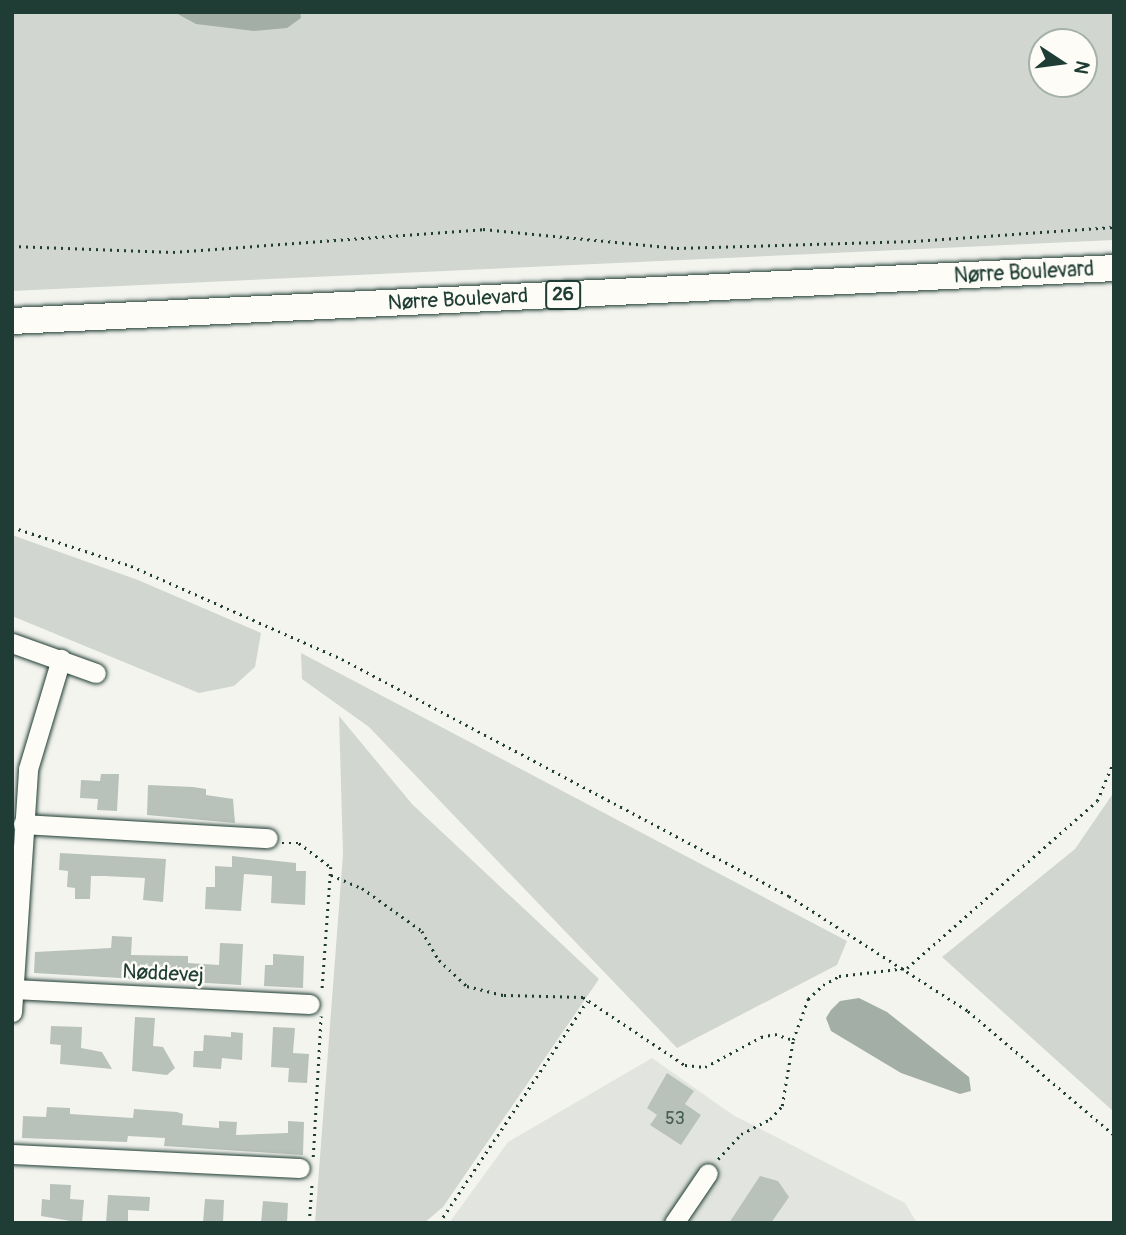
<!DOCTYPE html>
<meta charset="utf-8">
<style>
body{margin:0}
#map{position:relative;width:1126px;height:1235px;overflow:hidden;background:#f4f4ef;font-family:Pangolin,sans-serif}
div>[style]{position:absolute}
.built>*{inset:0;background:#e2e5df}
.green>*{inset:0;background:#d1d6d1}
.water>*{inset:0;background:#a3aea7}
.building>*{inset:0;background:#b9c1bb}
.path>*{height:2.5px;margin-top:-1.25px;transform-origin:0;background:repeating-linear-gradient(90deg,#1f3d34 0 2px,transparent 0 7px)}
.roads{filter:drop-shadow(0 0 2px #1f3d34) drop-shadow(0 0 2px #1f3d34)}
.minor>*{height:19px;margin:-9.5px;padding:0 9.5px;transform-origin:9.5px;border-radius:9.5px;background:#fdfcf7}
.highway>*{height:26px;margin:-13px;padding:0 13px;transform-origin:13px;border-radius:13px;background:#fdfcf7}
span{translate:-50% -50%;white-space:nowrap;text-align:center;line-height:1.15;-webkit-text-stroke:5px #fdfcf7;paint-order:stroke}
.number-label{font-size:18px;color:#465e56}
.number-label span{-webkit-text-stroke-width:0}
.shield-label span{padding:2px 5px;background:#fdfcf7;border:2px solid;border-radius:5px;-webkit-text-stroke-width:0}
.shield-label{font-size:19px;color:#1f3d34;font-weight:700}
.street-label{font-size:21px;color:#1f3d34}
.frame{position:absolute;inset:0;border:14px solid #1f3d34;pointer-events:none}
.north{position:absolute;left:1028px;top:28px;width:70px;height:70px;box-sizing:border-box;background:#fdfcf7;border:2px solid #a4b0a9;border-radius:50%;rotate:103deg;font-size:19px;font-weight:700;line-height:28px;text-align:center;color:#1f3d34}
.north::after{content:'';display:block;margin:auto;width:24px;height:32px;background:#1f3d34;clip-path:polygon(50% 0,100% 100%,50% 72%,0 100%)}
</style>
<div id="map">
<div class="built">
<i style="clip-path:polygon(652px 1058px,733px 1115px,905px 1203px,917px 1223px,449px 1223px,508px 1142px)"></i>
</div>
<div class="green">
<i style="clip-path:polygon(evenodd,12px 12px,1114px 12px,1114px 240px,12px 291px,12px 12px,1042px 42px,1084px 42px,1084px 84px,1042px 84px,1042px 42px)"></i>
<i style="clip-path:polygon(12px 535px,138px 580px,261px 633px,255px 667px,234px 686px,199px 693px,12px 616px)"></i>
<i style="clip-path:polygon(301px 653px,847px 941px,837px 965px,677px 1048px,369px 727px,302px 679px)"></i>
<i style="clip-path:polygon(339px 716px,412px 804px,599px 979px,443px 1207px,424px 1223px,315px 1223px,343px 854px)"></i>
<i style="clip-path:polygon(1114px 792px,1114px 1112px,942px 957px,1075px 849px)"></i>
</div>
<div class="water">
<i style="clip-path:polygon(174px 12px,300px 12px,301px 18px,287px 28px,254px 31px,196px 24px)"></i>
<i style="clip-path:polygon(859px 998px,887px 1012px,969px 1077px,971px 1091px,960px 1094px,901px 1073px,831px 1031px,826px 1018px,831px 1010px,840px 1001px)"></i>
</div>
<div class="building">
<i style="clip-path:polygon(101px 774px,119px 774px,117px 811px,97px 810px,98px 799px,80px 798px,81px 780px,100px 781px)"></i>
<i style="clip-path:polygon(148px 785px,193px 787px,206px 789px,206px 795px,233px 799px,235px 823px,147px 815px)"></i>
<i style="clip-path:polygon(60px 853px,166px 859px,163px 902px,143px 900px,145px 878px,104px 876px,91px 876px,90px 899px,75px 899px,75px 888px,67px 887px,68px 871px,59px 870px)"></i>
<i style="clip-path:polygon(232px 856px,296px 863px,296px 871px,306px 871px,305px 905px,271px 903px,272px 876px,244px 874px,241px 911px,205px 909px,206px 887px,215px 887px,215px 866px,232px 867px)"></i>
<i style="clip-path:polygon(112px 936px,132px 937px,131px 955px,188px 956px,188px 963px,219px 965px,220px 943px,243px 944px,241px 985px,34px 973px,35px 952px,111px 948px)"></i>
<i style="clip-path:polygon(273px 954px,304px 956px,303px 988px,264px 986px,265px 965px,273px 965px)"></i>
<i style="clip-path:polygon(135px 1017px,155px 1018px,153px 1046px,163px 1047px,175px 1068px,167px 1075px,132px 1071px)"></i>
<i style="clip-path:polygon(51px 1026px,82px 1027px,81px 1048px,102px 1052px,112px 1069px,60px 1064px,61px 1045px,50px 1044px)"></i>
<i style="clip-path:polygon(273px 1027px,295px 1028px,293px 1053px,309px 1054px,307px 1083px,288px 1082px,289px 1068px,271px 1067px)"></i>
<i style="clip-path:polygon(231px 1032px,243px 1033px,242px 1060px,222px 1058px,221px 1069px,193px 1067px,194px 1051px,203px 1051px,204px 1035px,231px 1037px)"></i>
<i style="clip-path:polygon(667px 1073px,694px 1091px,685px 1104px,701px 1115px,681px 1145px,650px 1125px,657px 1115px,647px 1108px)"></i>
<i style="clip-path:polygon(47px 1107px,70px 1108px,70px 1114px,133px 1118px,134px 1109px,177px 1112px,183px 1114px,182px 1125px,219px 1128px,219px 1121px,237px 1122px,236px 1135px,288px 1133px,288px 1121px,304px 1122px,303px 1155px,164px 1146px,165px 1138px,128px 1136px,127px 1142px,22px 1138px,23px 1116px,46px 1117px)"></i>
<i style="clip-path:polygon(760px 1176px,778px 1181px,789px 1197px,771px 1223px,729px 1223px)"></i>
<i style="clip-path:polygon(50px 1184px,71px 1185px,70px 1199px,84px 1200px,82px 1223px,41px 1216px,42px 1199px,50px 1200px)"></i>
<i style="clip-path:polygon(108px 1195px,150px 1197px,149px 1211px,128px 1210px,128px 1223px,106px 1223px)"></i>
<i style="clip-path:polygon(205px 1199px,224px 1200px,223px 1223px,203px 1223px)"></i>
<i style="clip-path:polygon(263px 1201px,288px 1203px,287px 1223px,261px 1223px)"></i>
</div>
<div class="path">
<i style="left:12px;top:246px;width:161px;rotate:2.1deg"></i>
<i style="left:173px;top:252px;width:311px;rotate:-4.2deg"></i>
<i style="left:483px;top:229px;width:195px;rotate:5.6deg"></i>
<i style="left:677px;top:248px;width:237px;rotate:-1.7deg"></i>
<i style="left:914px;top:241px;width:200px;rotate:-4deg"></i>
<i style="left:12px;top:527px;width:125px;rotate:18.1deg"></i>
<i style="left:131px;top:566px;width:231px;rotate:23.8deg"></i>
<i style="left:342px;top:659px;width:506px;rotate:27.93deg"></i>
<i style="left:789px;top:896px;width:213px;rotate:32.7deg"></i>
<i style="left:968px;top:1011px;width:192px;rotate:40.3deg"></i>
<i style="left:282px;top:843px;width:17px"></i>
<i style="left:299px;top:843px;width:40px;rotate:37deg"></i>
<i style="left:331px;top:867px;width:125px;rotate:94.1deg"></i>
<i style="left:331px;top:875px;width:34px;rotate:23deg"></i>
<i style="left:362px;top:888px;width:74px;rotate:35.6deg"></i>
<i style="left:422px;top:931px;width:34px;rotate:60deg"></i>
<i style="left:439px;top:960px;width:38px;rotate:43deg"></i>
<i style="left:467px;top:986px;width:38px;rotate:14deg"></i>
<i style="left:504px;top:995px;width:79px;rotate:1.5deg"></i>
<i style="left:583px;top:997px;width:123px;rotate:33.7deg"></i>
<i style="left:685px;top:1065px;width:20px;rotate:6deg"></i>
<i style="left:705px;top:1067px;width:64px;rotate:-28.2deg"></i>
<i style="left:761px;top:1037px;width:14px;rotate:-12deg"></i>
<i style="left:775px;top:1034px;width:19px;rotate:18deg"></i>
<i style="left:313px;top:1157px;width:141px;rotate:-86.8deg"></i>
<i style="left:718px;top:1159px;width:34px;rotate:-47deg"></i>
<i style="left:741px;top:1134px;width:33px;rotate:-27deg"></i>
<i style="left:770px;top:1119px;width:18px;rotate:-47deg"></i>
<i style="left:782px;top:1106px;width:67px;rotate:-80.5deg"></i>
<i style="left:793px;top:1040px;width:44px;rotate:-69.9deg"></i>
<i style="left:808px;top:999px;width:21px;rotate:-43deg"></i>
<i style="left:823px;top:985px;width:18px;rotate:-29deg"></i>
<i style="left:839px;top:976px;width:68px;rotate:-6.7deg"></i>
<i style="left:907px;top:968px;width:253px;rotate:-41.3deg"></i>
<i style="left:1097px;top:801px;width:43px;rotate:-67deg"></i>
<i style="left:309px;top:1223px;width:42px;rotate:-85.9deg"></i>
<i style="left:439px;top:1223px;width:267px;rotate:-56.3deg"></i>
</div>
<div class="roads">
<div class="minor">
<i style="left:12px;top:643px;width:89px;rotate:19.7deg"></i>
<i style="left:23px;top:824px;width:245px;rotate:3.3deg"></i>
<i style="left:13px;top:989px;width:297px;rotate:2.9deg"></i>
<i style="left:12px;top:1012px;width:244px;rotate:-86.2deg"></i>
<i style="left:28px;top:769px;width:115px;rotate:-73.3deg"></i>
<i style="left:12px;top:1154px;width:288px;rotate:2.8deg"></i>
<i style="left:674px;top:1223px;width:60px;rotate:-55.8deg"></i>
</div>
<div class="highway">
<i style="left:12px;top:321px;width:1103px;rotate:-2.75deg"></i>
</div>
</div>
<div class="number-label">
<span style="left:675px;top:1119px">53</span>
</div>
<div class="shield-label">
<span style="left:563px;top:295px">26</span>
</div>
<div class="street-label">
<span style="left:1024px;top:273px;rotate:-3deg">Nørre Boulevard</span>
<span style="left:458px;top:300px;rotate:-3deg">Nørre Boulevard</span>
<span style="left:163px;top:974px;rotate:3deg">Nøddevej</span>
</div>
<div class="frame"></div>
<div class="north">N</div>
</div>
